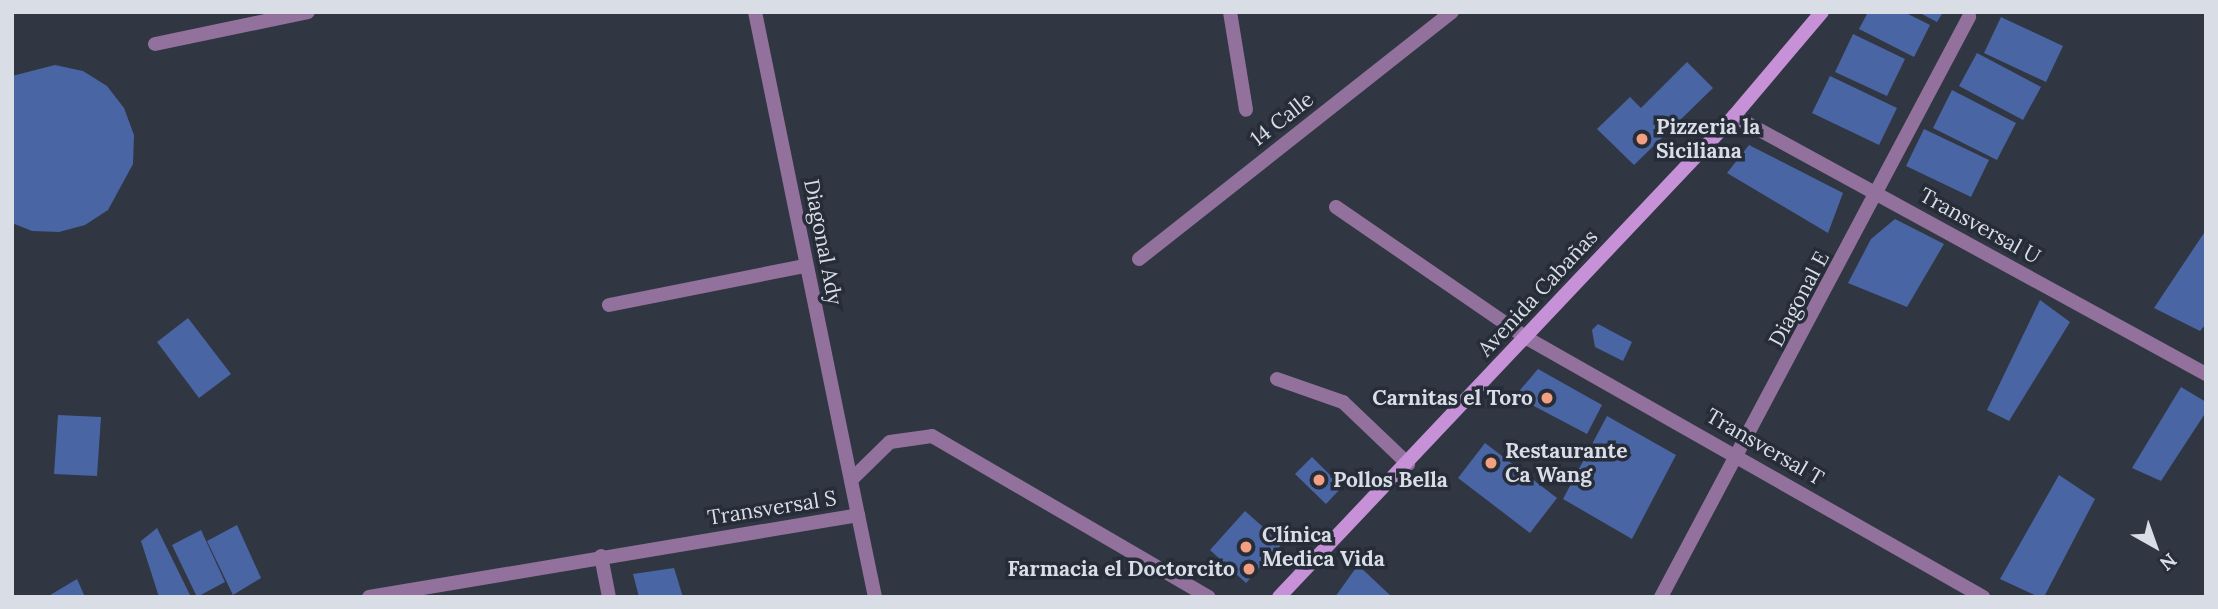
<!DOCTYPE html>
<meta charset="utf-8">
<style>
body{margin:0}
#map{position:relative;width:2218px;height:609px;overflow:hidden;background:#303642;font-family:Lora,serif}
div>[style]{position:absolute}
.building>*{inset:0;background:#4a65a4}
.street>*{height:14px;margin:-7px;padding:0 7px;transform-origin:7px;border-radius:7px;background:#92719c}
.secondary>*{height:14px;margin:-7px;padding:0 7px;transform-origin:7px;border-radius:7px;background:#c691d6}
.dots>*{width:19px;height:19px;translate:-50% -50%;box-sizing:border-box;border:4px solid #262c38;border-radius:50%}
span{translate:-50% -50%;white-space:nowrap;text-align:center;line-height:1.15;-webkit-text-stroke:7px #262c38;paint-order:stroke}
.street-label{font-size:21px;color:#d9dde6}
.poi-label{font-size:21px;color:#d9dde6;font-weight:700}
.left{translate:0 -50%;text-align:left}
.right{translate:-100% -50%;text-align:right}
.frame{position:absolute;inset:0;border:14px solid #d9dde6;pointer-events:none}
.north{position:absolute;left:2120px;top:511px;width:70px;height:70px;-webkit-text-stroke:5px #262c38;paint-order:stroke;rotate:140deg;font-size:19px;font-weight:700;line-height:28px;text-align:center;color:#d9dde6}
.north::after{content:'';display:block;margin:auto;width:24px;height:32px;background:#d9dde6;clip-path:polygon(50% 0,100% 100%,50% 72%,0 100%)}
</style>
<div id="map">
<div class="building">
<i style="clip-path:polygon(1868px 12px,1904px 12px,1930px 25px,1914px 57px,1859px 29px)"></i>
<i style="clip-path:polygon(1918px 12px,1943px 12px,1937px 22px)"></i>
<i style="clip-path:polygon(2001px 17px,2063px 46px,2046px 82px,1984px 53px)"></i>
<i style="clip-path:polygon(1853px 34px,1905px 59px,1887px 96px,1835px 72px)"></i>
<i style="clip-path:polygon(1977px 53px,2041px 87px,2023px 120px,1959px 86px)"></i>
<i style="clip-path:polygon(1687px 62px,1713px 88px,1634px 165px,1597px 129px,1630px 97px,1641px 108px)"></i>
<i style="clip-path:polygon(55px 65px,83px 71px,107px 86px,124px 108px,134px 135px,133px 164px,108px 210px,85px 225px,59px 232px,32px 231px,12px 223px,12px 76px)"></i>
<i style="clip-path:polygon(1830px 76px,1897px 108px,1879px 145px,1812px 113px)"></i>
<i style="clip-path:polygon(1952px 90px,2016px 123px,1997px 160px,1933px 128px)"></i>
<i style="clip-path:polygon(1924px 129px,1989px 160px,1971px 197px,1906px 166px)"></i>
<i style="clip-path:polygon(1749px 145px,1843px 193px,1828px 233px,1727px 173px)"></i>
<i style="clip-path:polygon(1895px 219px,1944px 244px,1907px 307px,1848px 283px,1871px 239px)"></i>
<i style="clip-path:polygon(2206px 230px,2206px 324px,2200px 331px,2154px 308px)"></i>
<i style="clip-path:polygon(2040px 300px,2070px 322px,2009px 421px,1987px 410px)"></i>
<i style="clip-path:polygon(188px 318px,231px 374px,199px 398px,157px 342px)"></i>
<i style="clip-path:polygon(1598px 324px,1632px 342px,1623px 361px,1595px 347px,1592px 330px)"></i>
<i style="clip-path:polygon(1538px 369px,1602px 405px,1587px 434px,1515px 396px)"></i>
<i style="clip-path:polygon(2181px 387px,2206px 402px,2206px 412px,2161px 481px,2132px 468px)"></i>
<i style="clip-path:polygon(58px 415px,101px 417px,97px 476px,54px 474px)"></i>
<i style="clip-path:polygon(1607px 416px,1676px 455px,1632px 539px,1563px 499px)"></i>
<i style="clip-path:polygon(1485px 443px,1557px 498px,1530px 533px,1458px 478px)"></i>
<i style="clip-path:polygon(1312px 457px,1342px 487px,1326px 504px,1295px 474px)"></i>
<i style="clip-path:polygon(2059px 475px,2095px 499px,2044px 597px,2039px 597px,2000px 579px)"></i>
<i style="clip-path:polygon(1245px 511px,1282px 544px,1246px 583px,1210px 550px)"></i>
<i style="clip-path:polygon(237px 525px,261px 578px,233px 595px,207px 541px)"></i>
<i style="clip-path:polygon(157px 528px,191px 597px,159px 597px,141px 541px)"></i>
<i style="clip-path:polygon(201px 530px,225px 582px,197px 597px,172px 545px)"></i>
<i style="clip-path:polygon(1358px 565px,1392px 597px,1335px 597px)"></i>
<i style="clip-path:polygon(674px 568px,683px 597px,639px 597px,633px 574px)"></i>
<i style="clip-path:polygon(77px 579px,85px 597px,47px 597px)"></i>
</div>
<div class="street">
<i style="left:1230px;top:12px;width:99px;rotate:80.7deg"></i>
<i style="left:155px;top:44px;width:156px;rotate:-11.8deg"></i>
<i style="left:1734px;top:116px;width:538px;rotate:28.66deg"></i>
<i style="left:1336px;top:207px;width:229px;rotate:34.5deg"></i>
<i style="left:1525px;top:337px;width:527px;rotate:29.58deg"></i>
<i style="left:1139px;top:259px;width:399px;rotate:-38.3deg"></i>
<i style="left:609px;top:305px;width:200px;rotate:-11.3deg"></i>
<i style="left:1277px;top:379px;width:70px;rotate:19.2deg"></i>
<i style="left:1343px;top:402px;width:90px;rotate:43.6deg"></i>
<i style="left:851px;top:480px;width:54px;rotate:-44.3deg"></i>
<i style="left:890px;top:442px;width:42px;rotate:-8.1deg"></i>
<i style="left:932px;top:436px;width:320px;rotate:30.2deg"></i>
<i style="left:858px;top:515px;width:84px;rotate:78.3deg"></i>
<i style="left:601px;top:556px;width:42px;rotate:79deg"></i>
<i style="left:369px;top:597px;width:496px;rotate:-9.5deg"></i>
<i style="left:858px;top:515px;width:513px;rotate:-101.57deg"></i>
<i style="left:1661px;top:597px;width:657px;rotate:-62.03deg"></i>
</div>
<div class="secondary">
<i style="left:1279px;top:597px;width:662px;rotate:-46.59deg"></i>
<i style="left:1734px;top:116px;width:136px;rotate:-49.8deg"></i>
</div>
<div class="dots">
<i style="left:1642px;top:139px;background:#f2a081"></i>
<i style="left:1547px;top:398px;background:#f2a081"></i>
<i style="left:1491px;top:463px;background:#f2a081"></i>
<i style="left:1319px;top:480px;background:#f2a081"></i>
<i style="left:1246px;top:547px;background:#f2a081"></i>
<i style="left:1249px;top:569px;background:#f2a081"></i>
</div>
<div class="street-label">
<span style="left:1282px;top:119px;rotate:-38deg">14 Calle</span>
<span style="left:1980px;top:226px;rotate:29deg">Transversal U</span>
<span style="left:823px;top:242px;rotate:79deg">Diagonal Ady</span>
<span style="left:1538px;top:293px;rotate:-47deg">Avenida Cabañas</span>
<span style="left:1799px;top:299px;rotate:-62deg">Diagonal E</span>
<span style="left:1765px;top:447px;rotate:30deg">Transversal T</span>
<span style="left:772px;top:508px;rotate:-9deg">Transversal S</span>
</div>
<div class="poi-label">
<span class="left" style="left:1656px;top:139px">Pizzeria la<br>Siciliana</span>
<span class="right" style="left:1533px;top:398px">Carnitas el Toro</span>
<span class="left" style="left:1505px;top:463px">Restaurante<br>Ca Wang</span>
<span class="left" style="left:1333px;top:480px">Pollos Bella</span>
<span class="left" style="left:1262px;top:547px">Clínica<br>Medica Vida</span>
<span class="right" style="left:1235px;top:569px">Farmacia el Doctorcito</span>
</div>
<div class="frame"></div>
<div class="north">N</div>
</div>
